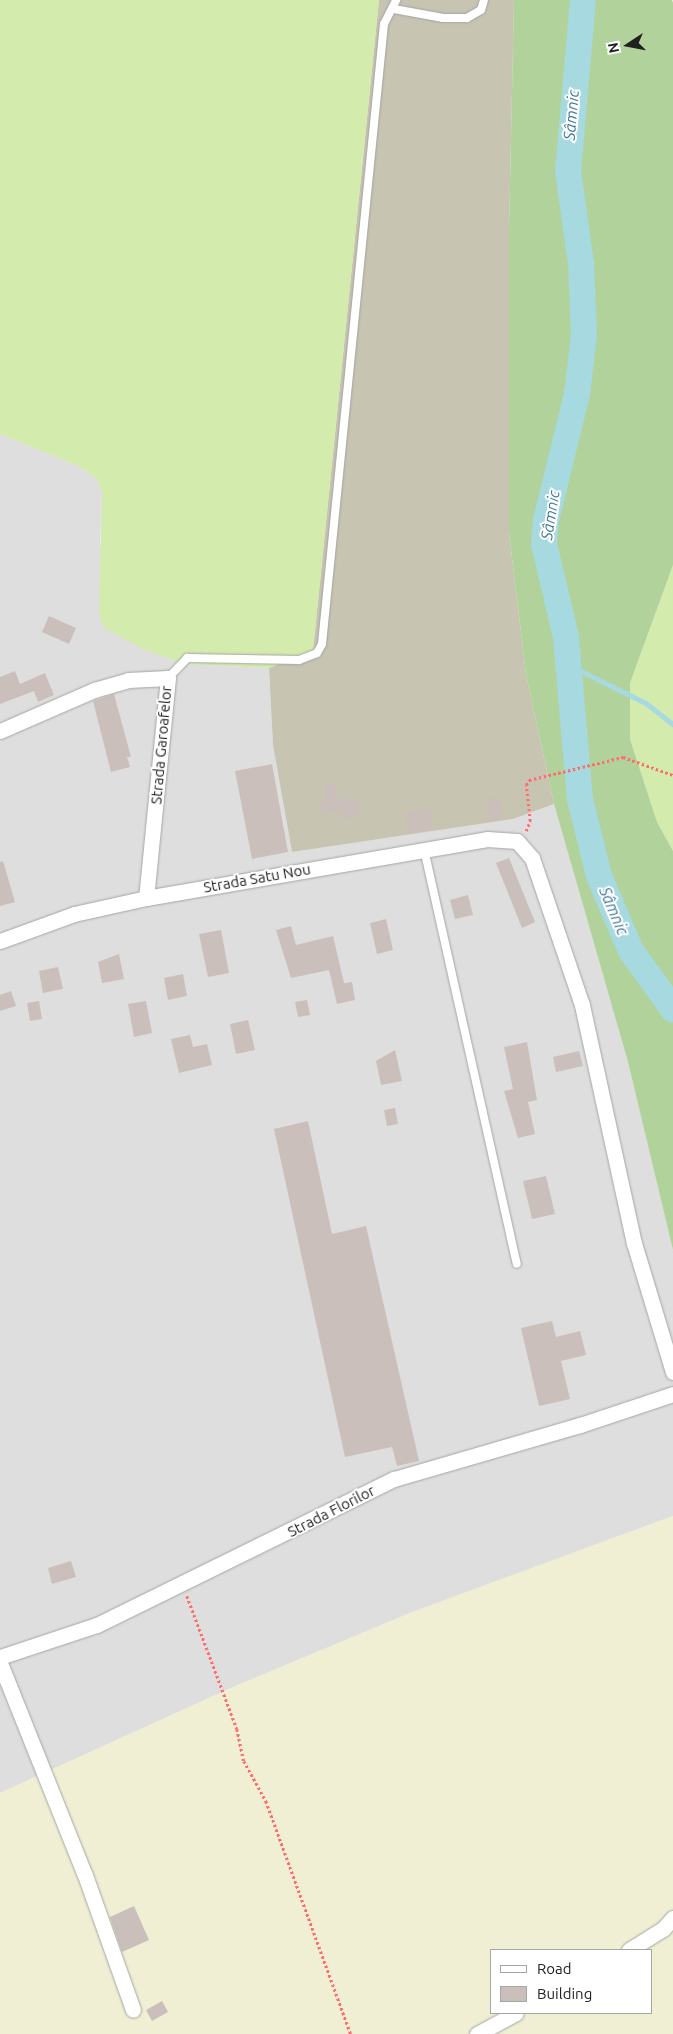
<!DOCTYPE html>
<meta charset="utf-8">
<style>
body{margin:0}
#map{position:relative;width:673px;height:2034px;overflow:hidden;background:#f1ede7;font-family:Ubuntu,sans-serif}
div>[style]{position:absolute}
.residential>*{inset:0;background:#dfdede}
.construction>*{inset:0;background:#c7c4b2}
.farmland>*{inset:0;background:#f0efd3}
.grass>*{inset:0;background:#d3ecad}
.forest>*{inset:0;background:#b1d29b}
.stream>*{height:4.5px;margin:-2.25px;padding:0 2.25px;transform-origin:2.25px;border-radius:2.25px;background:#a7d9e0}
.river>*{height:26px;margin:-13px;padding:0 13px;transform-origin:13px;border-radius:13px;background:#a7d9e0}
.building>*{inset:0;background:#cabfba}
.path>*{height:2.5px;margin-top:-1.25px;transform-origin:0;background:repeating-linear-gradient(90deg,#fd6d6e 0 2.5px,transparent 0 5px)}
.roads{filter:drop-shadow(0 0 1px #a5a5a5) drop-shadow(0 0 1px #a5a5a5)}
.lane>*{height:8px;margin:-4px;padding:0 4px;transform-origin:4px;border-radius:4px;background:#fff}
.street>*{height:15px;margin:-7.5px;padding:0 7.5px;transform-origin:7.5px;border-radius:7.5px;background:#fff}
span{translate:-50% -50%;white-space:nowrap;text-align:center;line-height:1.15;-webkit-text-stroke:4px #fff;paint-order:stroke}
.street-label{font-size:15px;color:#212121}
.water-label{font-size:16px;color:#41799c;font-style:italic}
.legend{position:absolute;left:490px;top:1949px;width:162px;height:65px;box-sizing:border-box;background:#fff;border:1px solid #a6a6a6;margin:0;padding:6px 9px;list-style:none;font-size:15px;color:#212121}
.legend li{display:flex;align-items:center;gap:10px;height:25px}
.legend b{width:25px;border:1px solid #a6a6a6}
.north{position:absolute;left:603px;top:20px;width:50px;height:50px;-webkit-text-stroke:4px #fff;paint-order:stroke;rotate:259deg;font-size:14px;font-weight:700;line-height:20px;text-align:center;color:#212121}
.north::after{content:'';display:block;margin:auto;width:18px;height:22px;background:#212121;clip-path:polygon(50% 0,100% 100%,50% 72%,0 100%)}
</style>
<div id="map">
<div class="residential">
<i style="clip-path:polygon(0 434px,80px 467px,97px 479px,102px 491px,100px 545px,184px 664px,269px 668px,273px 745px,292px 852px,513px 819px,554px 804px,628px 1062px,673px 1250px,673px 1516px,410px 1613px,233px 1687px,0 1793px)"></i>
</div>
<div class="construction">
<i style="clip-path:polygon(379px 0,514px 0,509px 229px,509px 533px,526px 674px,554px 804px,513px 819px,292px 852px,273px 745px,269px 668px,313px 650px)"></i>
</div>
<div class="farmland">
<i style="clip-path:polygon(evenodd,673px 1516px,673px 2034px,0 2034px,0 1793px,233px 1687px,410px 1613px,673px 1516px,492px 1950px,652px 1950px,652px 2013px,492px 2013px,492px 1950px)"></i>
</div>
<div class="grass">
<i style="clip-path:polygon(0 0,379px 0,313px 651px,269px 668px,184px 664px,143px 649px,104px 628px,99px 613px,102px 491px,97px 479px,80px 467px,0 434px)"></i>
<i style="clip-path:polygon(673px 565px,673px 851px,657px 822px,630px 739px,630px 683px)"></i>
</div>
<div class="forest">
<i style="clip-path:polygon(514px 0,672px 0,673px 3px,673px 565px,630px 683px,630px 739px,657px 822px,673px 851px,673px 1250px,628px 1062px,554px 804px,526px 674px,509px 533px,509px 229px)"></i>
</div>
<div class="stream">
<i style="left:569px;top:665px;width:86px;rotate:26.3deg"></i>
<i style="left:646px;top:703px;width:34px;rotate:38deg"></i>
</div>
<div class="river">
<i style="left:583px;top:0;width:172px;rotate:95deg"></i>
<i style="left:568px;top:171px;width:93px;rotate:82deg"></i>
<i style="left:581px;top:263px;width:72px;rotate:87.6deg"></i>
<i style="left:584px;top:335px;width:59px;rotate:96.8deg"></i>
<i style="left:577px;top:394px;width:130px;rotate:103.8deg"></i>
<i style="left:546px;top:520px;width:24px;rotate:95deg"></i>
<i style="left:544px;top:544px;width:96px;rotate:76.7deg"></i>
<i style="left:566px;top:637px;width:163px;rotate:85.1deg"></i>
<i style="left:580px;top:799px;width:79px;rotate:76.1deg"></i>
<i style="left:599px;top:876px;width:82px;rotate:66.9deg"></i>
<i style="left:631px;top:951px;width:72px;rotate:54.1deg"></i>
</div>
<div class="building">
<i style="clip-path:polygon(49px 616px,76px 628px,69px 644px,42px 632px)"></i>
<i style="clip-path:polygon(15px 671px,20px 684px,45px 673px,54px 695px,38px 702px,34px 691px,0 704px,0 677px)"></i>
<i style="clip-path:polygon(114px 694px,131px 757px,127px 757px,130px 767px,111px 772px,93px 701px)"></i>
<i style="clip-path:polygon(272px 764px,288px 852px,252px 859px,235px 771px)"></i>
<i style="clip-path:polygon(335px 784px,340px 811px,322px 814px,320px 801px,326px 800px,323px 786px)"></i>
<i style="clip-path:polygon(358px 797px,361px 816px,343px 820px,339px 800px)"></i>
<i style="clip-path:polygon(499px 797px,503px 818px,490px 821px,486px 799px)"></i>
<i style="clip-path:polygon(429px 808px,432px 829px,408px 833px,405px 812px)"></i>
<i style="clip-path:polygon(509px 858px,535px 922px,522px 928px,496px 863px)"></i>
<i style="clip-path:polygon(3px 861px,15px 902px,0 906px,0 862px)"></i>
<i style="clip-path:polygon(468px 895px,473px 915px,455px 919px,450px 900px)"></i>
<i style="clip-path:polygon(386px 919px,393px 950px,377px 954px,370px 923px)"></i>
<i style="clip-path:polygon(291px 926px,296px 945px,333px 936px,344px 983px,352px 982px,355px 1000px,337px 1004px,329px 970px,291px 978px,276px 930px)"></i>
<i style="clip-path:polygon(221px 930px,229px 973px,208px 977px,199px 934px)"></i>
<i style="clip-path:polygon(119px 954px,124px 979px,102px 983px,98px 962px)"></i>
<i style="clip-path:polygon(58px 967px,63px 989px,43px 993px,39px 971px)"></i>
<i style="clip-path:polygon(183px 974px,187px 996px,168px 1000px,164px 978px)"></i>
<i style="clip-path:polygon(11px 991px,16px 1006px,0 1011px,0 995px)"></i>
<i style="clip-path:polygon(307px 1000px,310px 1015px,298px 1017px,295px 1002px)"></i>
<i style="clip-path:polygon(39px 1001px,42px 1019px,30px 1021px,27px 1003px)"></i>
<i style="clip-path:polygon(146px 1001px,152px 1033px,134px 1037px,128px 1004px)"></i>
<i style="clip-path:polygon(248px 1020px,255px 1050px,236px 1054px,230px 1024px)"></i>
<i style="clip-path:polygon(190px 1035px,193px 1047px,207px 1044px,212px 1065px,179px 1073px,171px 1039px)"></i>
<i style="clip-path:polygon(527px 1042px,537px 1100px,528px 1102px,535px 1134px,518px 1138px,504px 1091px,513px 1089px,504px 1047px)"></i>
<i style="clip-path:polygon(395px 1050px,402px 1081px,381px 1085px,376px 1061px)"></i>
<i style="clip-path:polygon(579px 1051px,583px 1066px,556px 1072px,553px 1057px)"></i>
<i style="clip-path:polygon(395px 1108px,398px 1124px,387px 1126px,384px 1110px)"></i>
<i style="clip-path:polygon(308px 1121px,332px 1234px,366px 1226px,419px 1461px,397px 1466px,392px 1447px,345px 1457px,274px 1129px)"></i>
<i style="clip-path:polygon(546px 1176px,555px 1214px,532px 1219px,523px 1181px)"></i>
<i style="clip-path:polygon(552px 1321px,556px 1337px,580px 1331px,586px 1355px,561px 1361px,570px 1399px,539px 1406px,521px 1328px)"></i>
<i style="clip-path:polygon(71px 1561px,76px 1577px,52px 1584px,48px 1568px)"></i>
<i style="clip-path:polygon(134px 1906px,149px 1940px,122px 1952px,110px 1917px)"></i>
<i style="clip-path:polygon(162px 2001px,168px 2012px,152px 2021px,146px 2010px)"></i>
</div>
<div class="path">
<i style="left:526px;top:831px;width:11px;rotate:-68deg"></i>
<i style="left:530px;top:821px;width:36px;rotate:-96deg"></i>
<i style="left:526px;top:785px;width:6px;rotate:-59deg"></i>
<i style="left:529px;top:780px;width:97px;rotate:-13.7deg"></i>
<i style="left:623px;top:757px;width:53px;rotate:19.8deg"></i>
<i style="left:187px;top:1596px;width:142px;rotate:69.4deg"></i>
<i style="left:237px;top:1729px;width:33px;rotate:78deg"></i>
<i style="left:244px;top:1761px;width:46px;rotate:61.2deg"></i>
<i style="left:266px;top:1801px;width:248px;rotate:70deg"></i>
</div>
<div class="roads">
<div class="lane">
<i style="left:394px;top:9px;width:50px;rotate:10.4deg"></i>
<i style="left:443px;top:18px;width:24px"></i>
<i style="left:467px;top:18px;width:16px;rotate:-30deg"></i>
<i style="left:481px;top:10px;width:10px;rotate:-73deg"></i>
<i style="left:168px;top:678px;width:28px;rotate:-46deg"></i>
<i style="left:187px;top:658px;width:112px;rotate:1deg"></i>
<i style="left:299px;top:660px;width:19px;rotate:-21deg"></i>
<i style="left:317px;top:653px;width:10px;rotate:-61deg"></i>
<i style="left:322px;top:644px;width:623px;rotate:-84.29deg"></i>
<i style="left:384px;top:24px;width:27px;rotate:-63deg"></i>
<i style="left:424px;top:849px;width:425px;rotate:77.4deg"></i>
</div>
<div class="street">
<i style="left:0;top:731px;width:103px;rotate:-23.6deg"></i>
<i style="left:94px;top:690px;width:35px;rotate:-16deg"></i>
<i style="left:128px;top:680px;width:40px;rotate:-2.9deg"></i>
<i style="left:168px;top:678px;width:221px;rotate:95.7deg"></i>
<i style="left:0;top:941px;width:79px;rotate:-20deg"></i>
<i style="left:74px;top:914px;width:74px;rotate:-12.5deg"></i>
<i style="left:146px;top:898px;width:346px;rotate:-9.8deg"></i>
<i style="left:487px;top:839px;width:30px;rotate:4deg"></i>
<i style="left:517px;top:841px;width:23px;rotate:49deg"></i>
<i style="left:532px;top:858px;width:155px;rotate:71.2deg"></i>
<i style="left:582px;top:1005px;width:244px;rotate:77.7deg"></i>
<i style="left:634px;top:1243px;width:135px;rotate:73.2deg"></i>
<i style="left:0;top:1657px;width:102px;rotate:-18.3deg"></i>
<i style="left:97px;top:1625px;width:331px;rotate:-26.2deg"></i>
<i style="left:394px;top:1479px;width:194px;rotate:-16.2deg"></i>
<i style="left:580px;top:1425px;width:98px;rotate:-18.4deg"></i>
<i style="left:0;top:1663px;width:228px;rotate:68.2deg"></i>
<i style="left:85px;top:1875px;width:143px;rotate:70.4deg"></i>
<i style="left:629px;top:1950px;width:40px;rotate:-32deg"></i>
<i style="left:663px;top:1929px;width:15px;rotate:-48deg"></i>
<i style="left:477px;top:2034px;width:44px;rotate:-28.3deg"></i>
</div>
</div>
<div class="street-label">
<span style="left:161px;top:745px;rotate:-85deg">Strada Garoafelor</span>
<span style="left:257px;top:878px;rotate:-10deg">Strada Satu Nou</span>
<span style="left:331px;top:1511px;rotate:-27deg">Strada Florilor</span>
</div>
<div class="water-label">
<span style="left:571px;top:115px;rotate:-85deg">Sâmnic</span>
<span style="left:550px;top:515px;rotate:-81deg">Sâmnic</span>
<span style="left:614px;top:911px;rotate:67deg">Sâmnic</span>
</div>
<ul class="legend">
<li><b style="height:6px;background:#fff"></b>Road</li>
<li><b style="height:14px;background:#cabfba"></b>Building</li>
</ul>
<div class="north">N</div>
</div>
